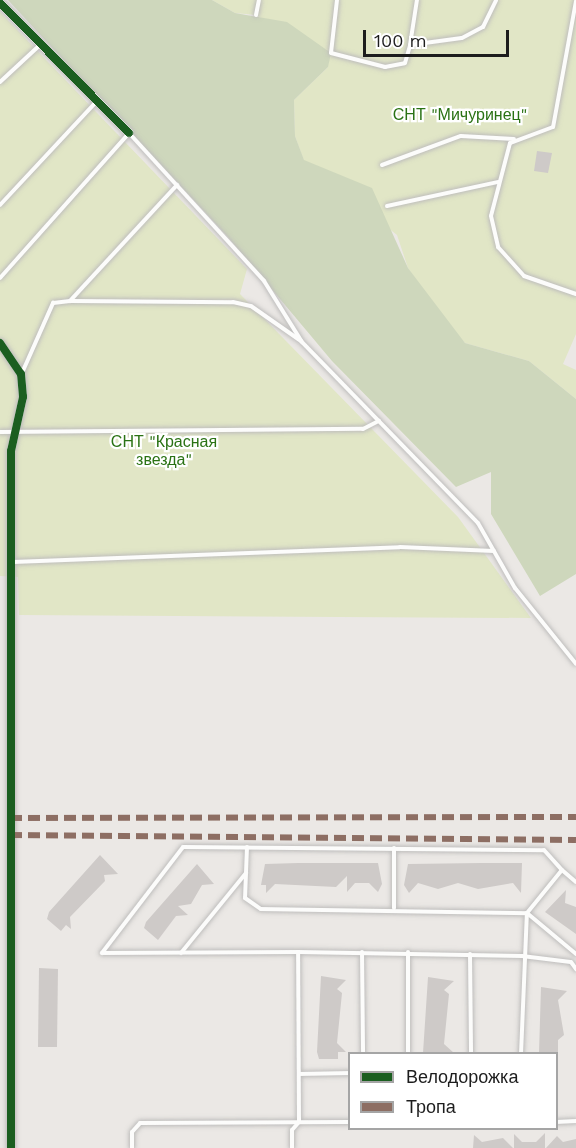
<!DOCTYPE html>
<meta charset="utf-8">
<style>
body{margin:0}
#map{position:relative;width:576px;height:1148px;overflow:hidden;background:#ebe8e5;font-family:"Work Sans",sans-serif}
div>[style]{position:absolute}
.grass>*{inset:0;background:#e1e6c6}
.forest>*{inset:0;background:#ced7bc}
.building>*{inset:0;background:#cecac8}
.roads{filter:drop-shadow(0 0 2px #bebdbc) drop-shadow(0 0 2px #bebdbc)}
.service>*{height:4px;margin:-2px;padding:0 2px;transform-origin:2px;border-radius:2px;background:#fcfcfb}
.minor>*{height:8px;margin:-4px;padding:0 4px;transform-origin:4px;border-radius:4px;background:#fcfcfb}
.quiet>*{height:6px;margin-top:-3px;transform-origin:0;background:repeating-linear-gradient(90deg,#8d6e63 0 12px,transparent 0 18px)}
.cycleway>*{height:8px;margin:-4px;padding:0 4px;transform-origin:4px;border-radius:4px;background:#1b5e20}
span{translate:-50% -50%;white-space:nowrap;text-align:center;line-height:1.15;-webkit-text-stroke:4.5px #fff;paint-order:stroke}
.park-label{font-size:16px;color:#2a7214}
.legend{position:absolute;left:348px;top:1052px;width:210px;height:78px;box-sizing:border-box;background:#fff;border:2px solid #a5a5a5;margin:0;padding:8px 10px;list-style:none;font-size:18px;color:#1d1d1d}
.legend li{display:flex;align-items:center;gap:12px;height:30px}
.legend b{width:30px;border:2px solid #a5a5a5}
.scale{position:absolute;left:363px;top:30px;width:146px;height:27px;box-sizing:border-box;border:3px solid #1d1d1d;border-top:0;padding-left:8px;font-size:18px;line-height:21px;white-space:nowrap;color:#1d1d1d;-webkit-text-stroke:4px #fff;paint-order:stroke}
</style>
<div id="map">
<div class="grass">
<i style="clip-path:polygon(212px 0,576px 0,576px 334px,563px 364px,576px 370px,576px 399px,529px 361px,465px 343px,442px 319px,408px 268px,397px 235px,304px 161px,295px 136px,294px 100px,328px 67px,256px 15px,235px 13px)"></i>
<i style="clip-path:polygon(0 12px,247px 269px,240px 294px,458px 517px,531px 618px,19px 615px,18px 577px,0 576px)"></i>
</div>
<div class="forest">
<i style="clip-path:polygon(8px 0,212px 0,235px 13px,287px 22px,331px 53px,328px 67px,294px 100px,295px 136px,304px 160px,372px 188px,408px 268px,465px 343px,529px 361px,576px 399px,576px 574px,540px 596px,491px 514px,491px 472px,456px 487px,332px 361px,228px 237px)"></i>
</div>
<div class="building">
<i style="clip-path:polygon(537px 151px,552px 153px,548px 173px,534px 171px)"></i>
<i style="clip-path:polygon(100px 855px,118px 874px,104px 875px,105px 881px,70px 917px,71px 929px,66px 925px,61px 931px,47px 919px,49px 912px)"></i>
<i style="clip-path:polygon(298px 863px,378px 863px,382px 884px,378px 892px,369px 883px,355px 883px,347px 892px,347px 876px,336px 887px,275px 884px,266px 893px,266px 885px,261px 885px,265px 864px)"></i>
<i style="clip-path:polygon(481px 863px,522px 863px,521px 893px,513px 883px,478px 889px,458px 883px,438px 889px,418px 883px,409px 893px,404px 885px,408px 864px)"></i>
<i style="clip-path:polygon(197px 864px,214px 884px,202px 885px,191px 904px,178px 906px,188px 915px,176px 916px,158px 940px,144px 928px,146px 922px)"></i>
<i style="clip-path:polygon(566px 890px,565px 903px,576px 907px,576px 934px,545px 912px)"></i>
<i style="clip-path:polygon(39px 968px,58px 969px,57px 1047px,38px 1047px)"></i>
<i style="clip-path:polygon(321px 976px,346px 980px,337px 989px,342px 993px,337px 1043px,346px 1052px,338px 1052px,338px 1059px,319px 1059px,317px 1052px)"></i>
<i style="clip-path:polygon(428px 977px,454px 981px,444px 990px,449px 994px,444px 1044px,454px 1053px,423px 1053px)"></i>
<i style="clip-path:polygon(541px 987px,567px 991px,558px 1000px,564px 1035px,558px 1040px,558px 1053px,539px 1053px)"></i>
<i style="clip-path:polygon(545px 1133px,545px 1148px,514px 1148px,514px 1134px,522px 1142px,536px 1142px)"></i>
<i style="clip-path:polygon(474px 1135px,482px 1142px,503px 1138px,513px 1148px,473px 1148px)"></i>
<i style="clip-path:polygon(557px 1136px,563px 1142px,576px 1139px,576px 1148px,546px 1148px)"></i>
</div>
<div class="roads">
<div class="service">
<i style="left:337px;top:0;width:53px;rotate:96.5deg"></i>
<i style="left:331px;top:53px;width:56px;rotate:14.5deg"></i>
<i style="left:385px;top:67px;width:20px;rotate:-11deg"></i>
<i style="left:405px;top:63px;width:19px;rotate:-74deg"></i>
<i style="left:410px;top:45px;width:52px;rotate:-7.7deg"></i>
<i style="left:462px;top:38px;width:24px;rotate:-28deg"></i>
<i style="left:483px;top:27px;width:30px;rotate:-64deg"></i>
<i style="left:576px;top:1px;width:128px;rotate:100.3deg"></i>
<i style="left:553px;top:127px;width:46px;rotate:159.6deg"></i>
<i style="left:510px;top:143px;width:75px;rotate:104.6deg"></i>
<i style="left:491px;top:216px;width:32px;rotate:77deg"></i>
<i style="left:498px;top:247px;width:39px;rotate:48deg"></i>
<i style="left:524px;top:276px;width:55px;rotate:19.1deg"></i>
<i style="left:256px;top:15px;width:15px;rotate:-79deg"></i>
<i style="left:410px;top:45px;width:46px;rotate:-81.2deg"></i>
<i style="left:0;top:82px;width:54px;rotate:-42.8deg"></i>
<i style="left:382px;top:165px;width:84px;rotate:-20.2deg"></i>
<i style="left:461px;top:136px;width:53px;rotate:3.2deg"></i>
<i style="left:0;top:205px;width:141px;rotate:-47deg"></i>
<i style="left:387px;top:206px;width:114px;rotate:-12.2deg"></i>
<i style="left:0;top:278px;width:194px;rotate:-48.3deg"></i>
<i style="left:129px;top:133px;width:200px;rotate:47.6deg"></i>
<i style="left:264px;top:281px;width:72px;rotate:58.1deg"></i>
<i style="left:302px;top:342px;width:252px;rotate:45.8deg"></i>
<i style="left:478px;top:523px;width:75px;rotate:60.4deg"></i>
<i style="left:515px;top:588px;width:97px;rotate:51.2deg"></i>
<i style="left:71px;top:301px;width:162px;rotate:0.4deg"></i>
<i style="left:233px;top:302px;width:18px;rotate:13deg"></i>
<i style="left:251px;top:306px;width:61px;rotate:35deg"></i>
<i style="left:22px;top:373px;width:77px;rotate:-66.1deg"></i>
<i style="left:53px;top:303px;width:17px;rotate:-7deg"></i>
<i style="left:70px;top:301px;width:158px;rotate:-47.3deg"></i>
<i style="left:0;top:432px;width:363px;rotate:-0.5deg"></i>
<i style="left:363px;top:429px;width:18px;rotate:-27deg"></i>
<i style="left:13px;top:562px;width:387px;rotate:-2.2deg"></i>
<i style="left:400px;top:547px;width:94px;rotate:2.4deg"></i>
<i style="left:247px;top:847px;width:51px;rotate:92.2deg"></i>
<i style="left:245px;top:898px;width:19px;rotate:35deg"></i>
<i style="left:261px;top:909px;width:266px;rotate:0.9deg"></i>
<i style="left:527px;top:913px;width:64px;rotate:39.9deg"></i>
<i style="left:394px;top:908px;width:60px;rotate:-90deg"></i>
<i style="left:298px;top:952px;width:196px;rotate:179.7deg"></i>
<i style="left:102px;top:953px;width:133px;rotate:-52.6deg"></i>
<i style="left:183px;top:847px;width:361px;rotate:0.5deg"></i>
<i style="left:544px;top:850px;width:27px;rotate:48deg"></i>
<i style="left:362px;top:952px;width:102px;rotate:89.4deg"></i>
<i style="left:181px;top:953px;width:103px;rotate:-50.9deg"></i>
<i style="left:470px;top:954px;width:100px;rotate:89.4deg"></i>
<i style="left:408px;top:1054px;width:102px;rotate:-90deg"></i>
<i style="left:521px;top:1054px;width:141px;rotate:-87.6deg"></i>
<i style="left:527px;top:913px;width:55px;rotate:-50.9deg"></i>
<i style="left:562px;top:870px;width:18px;rotate:41deg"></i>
<i style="left:300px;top:1074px;width:50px;rotate:-1.1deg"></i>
<i style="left:556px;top:1122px;width:20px;rotate:-3deg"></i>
<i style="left:132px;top:1148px;width:16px;rotate:-90deg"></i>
<i style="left:132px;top:1132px;width:12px;rotate:-48deg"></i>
<i style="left:140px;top:1123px;width:210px;rotate:-0.3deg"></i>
<i style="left:292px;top:1148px;width:18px;rotate:-90deg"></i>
<i style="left:292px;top:1130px;width:11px;rotate:-49deg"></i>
<i style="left:299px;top:1122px;width:170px;rotate:-90.3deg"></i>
<i style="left:298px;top:952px;width:224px;rotate:1deg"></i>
<i style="left:522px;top:956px;width:49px;rotate:7deg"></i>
<i style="left:571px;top:962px;width:9px;rotate:54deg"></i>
</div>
<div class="minor">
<i style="left:0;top:3px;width:183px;rotate:45.2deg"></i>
<i style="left:0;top:343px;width:37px;rotate:56deg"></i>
<i style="left:21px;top:374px;width:23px;rotate:85deg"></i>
<i style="left:23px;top:397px;width:55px;rotate:102.5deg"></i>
<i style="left:11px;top:451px;width:697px;rotate:90deg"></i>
</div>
</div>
<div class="quiet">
<i style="left:10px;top:818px;width:566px;rotate:-0.1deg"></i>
<i style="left:10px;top:835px;width:566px;rotate:0.51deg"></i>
</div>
<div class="cycleway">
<i style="left:0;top:3px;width:183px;rotate:45.2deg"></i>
<i style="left:0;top:343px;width:37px;rotate:56deg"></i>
<i style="left:21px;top:374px;width:23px;rotate:85deg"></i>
<i style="left:23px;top:397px;width:55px;rotate:102.5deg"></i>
<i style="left:11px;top:451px;width:697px;rotate:90deg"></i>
</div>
<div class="park-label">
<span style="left:460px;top:115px">СНТ "Мичуринец"</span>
<span style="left:164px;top:451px">СНТ "Красная<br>звезда"</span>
</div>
<ul class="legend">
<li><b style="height:8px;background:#1b5e20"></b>Велодорожка</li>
<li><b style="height:8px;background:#8d6e63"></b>Тропа</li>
</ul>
<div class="scale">100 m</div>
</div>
